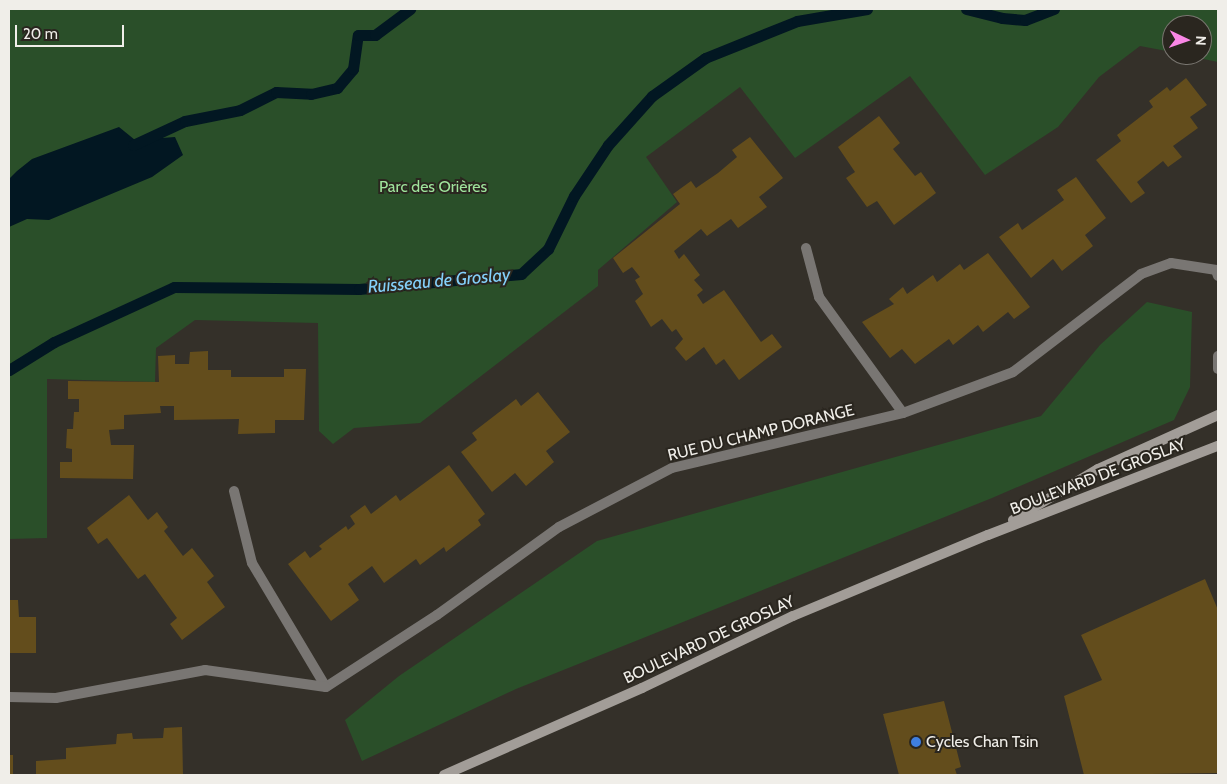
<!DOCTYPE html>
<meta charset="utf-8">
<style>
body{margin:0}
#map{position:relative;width:1227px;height:784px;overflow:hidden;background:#343029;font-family:Cabin,sans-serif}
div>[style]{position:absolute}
.green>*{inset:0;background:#2a4f29}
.water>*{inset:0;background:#021722}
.stream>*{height:11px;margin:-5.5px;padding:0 5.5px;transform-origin:5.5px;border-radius:5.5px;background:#021722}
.building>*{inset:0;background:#634d1c}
.minor>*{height:10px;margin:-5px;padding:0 5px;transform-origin:5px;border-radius:5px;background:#797673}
.secondary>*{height:10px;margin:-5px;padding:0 5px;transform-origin:5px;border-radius:5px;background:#a29d98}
.dots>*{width:14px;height:14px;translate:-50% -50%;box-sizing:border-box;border:2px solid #2a261f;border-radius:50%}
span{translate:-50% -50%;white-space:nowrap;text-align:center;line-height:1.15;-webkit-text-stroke:4px #2a261f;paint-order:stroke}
.park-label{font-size:16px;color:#9fe49c}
.street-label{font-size:16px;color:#f0eee9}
.poi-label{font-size:16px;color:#f0eee9}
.left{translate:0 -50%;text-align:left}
.water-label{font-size:18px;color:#84d0fa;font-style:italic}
.frame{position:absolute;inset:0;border:10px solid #f0eee9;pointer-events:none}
.north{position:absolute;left:1162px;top:15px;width:50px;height:50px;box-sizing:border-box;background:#2a261f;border:1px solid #797670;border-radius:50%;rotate:93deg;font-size:14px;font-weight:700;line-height:20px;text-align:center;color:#f0eee9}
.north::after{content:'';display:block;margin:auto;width:18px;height:22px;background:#fa87e6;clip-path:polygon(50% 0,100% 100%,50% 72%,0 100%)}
.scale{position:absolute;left:15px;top:25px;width:109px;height:22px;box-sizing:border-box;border:2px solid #f0eee9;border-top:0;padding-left:6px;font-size:15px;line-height:18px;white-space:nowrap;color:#f0eee9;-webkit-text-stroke:4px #2a261f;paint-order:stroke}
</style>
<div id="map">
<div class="green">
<i style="clip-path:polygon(9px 9px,1218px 9px,1218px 62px,1184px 55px,1202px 55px,1202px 25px,1172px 25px,1172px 52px,1140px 46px,1099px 77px,1058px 127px,985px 175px,910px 76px,795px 158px,740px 87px,646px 157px,677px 202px,598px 270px,598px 286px,420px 423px,354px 428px,333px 444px,319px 431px,318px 323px,195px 320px,156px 348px,155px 382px,47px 379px,47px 538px,9px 539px)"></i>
<i style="clip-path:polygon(1147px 302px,1192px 312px,1190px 387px,1174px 420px,992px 498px,516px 689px,362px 761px,345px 720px,399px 676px,597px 541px,1041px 416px,1100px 345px)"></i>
</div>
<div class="water">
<i style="clip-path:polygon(119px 127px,135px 140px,175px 137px,183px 155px,152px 177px,49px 220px,27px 219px,9px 227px,9px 179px,17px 171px,32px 159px)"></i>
</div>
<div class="stream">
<i style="left:966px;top:9px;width:37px;rotate:14deg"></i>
<i style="left:1002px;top:18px;width:23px;rotate:5deg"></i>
<i style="left:1025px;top:20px;width:31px;rotate:-21deg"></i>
<i style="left:133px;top:145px;width:57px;rotate:-24.8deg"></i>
<i style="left:185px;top:121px;width:56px;rotate:-11.3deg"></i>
<i style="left:240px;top:110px;width:40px;rotate:-26.6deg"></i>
<i style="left:276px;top:92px;width:35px;rotate:3deg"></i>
<i style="left:311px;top:94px;width:27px;rotate:-13deg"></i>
<i style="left:337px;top:88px;width:25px;rotate:-50deg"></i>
<i style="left:353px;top:69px;width:34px;rotate:-82deg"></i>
<i style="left:358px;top:35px;width:17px"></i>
<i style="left:375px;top:35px;width:44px;rotate:-36.6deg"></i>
<i style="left:9px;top:370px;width:53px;rotate:-31.9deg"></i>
<i style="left:54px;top:342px;width:132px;rotate:-24.6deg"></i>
<i style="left:174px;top:287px;width:185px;rotate:0.6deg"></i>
<i style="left:359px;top:289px;width:163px;rotate:-5.3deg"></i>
<i style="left:521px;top:274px;width:37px;rotate:-43deg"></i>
<i style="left:548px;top:249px;width:59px;rotate:-63.9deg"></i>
<i style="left:574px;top:196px;width:61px;rotate:-56.3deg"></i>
<i style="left:608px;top:145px;width:66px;rotate:-48.1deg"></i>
<i style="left:652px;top:96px;width:65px;rotate:-35.6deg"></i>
<i style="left:705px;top:58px;width:99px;rotate:-21.9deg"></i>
<i style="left:797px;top:21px;width:71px;rotate:-9.7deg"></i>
</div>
<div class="building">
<i style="clip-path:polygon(1186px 78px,1207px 105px,1190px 117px,1198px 128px,1173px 146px,1182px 157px,1168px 167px,1163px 161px,1137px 182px,1145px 193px,1131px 203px,1096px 160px,1121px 141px,1117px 135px,1153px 107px,1149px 101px,1167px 87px,1170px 91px)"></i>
<i style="clip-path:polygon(879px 116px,900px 143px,893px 149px,915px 176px,921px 172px,936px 193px,894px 225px,877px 201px,867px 207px,846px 178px,855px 172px,838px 147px)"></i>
<i style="clip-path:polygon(750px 137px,783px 178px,759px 197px,767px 207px,738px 228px,731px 219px,707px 236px,701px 229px,674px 251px,679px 259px,684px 254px,700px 275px,694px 280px,703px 290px,697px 295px,703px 304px,724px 290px,761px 342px,772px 334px,782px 347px,739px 380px,724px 359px,716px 365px,704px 347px,686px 361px,675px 348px,683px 339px,676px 329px,672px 332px,662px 319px,651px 327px,635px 301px,643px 294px,635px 280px,640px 277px,632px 267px,623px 273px,613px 258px,680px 204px,673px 194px,691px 181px,696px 188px,718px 173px,737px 157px,732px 150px)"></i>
<i style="clip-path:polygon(1076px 177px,1106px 218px,1085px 235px,1093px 246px,1062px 271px,1053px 259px,1031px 278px,999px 237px,1018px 223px,1022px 230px,1064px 200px,1057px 190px)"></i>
<i style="clip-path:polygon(988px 253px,1030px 307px,1014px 319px,1008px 312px,983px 332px,978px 325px,953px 345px,949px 339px,915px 364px,902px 349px,890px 358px,862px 322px,894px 304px,889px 299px,903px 287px,907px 294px,933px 275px,937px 282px,960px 264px,964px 270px)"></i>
<i style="clip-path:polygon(208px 351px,208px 370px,231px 370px,231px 377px,284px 377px,284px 369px,306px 369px,304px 420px,275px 420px,275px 433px,238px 434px,239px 419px,174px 420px,174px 406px,160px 406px,161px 413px,124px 415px,124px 429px,109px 430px,111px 445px,134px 445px,133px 479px,60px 478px,60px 462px,72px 462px,72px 449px,66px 448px,67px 429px,73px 429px,74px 412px,79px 412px,79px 399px,68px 399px,68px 381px,159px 382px,158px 356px,175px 355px,175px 364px,189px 364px,190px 352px)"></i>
<i style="clip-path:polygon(538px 392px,570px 432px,546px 451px,554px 462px,526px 486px,515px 473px,492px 492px,461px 452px,477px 440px,472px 433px,516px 399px,521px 406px)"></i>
<i style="clip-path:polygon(449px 465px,485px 514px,478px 520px,481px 525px,446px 552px,444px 547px,420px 565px,416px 559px,384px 583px,372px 566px,348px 584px,359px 600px,331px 621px,288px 564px,305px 551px,310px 558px,322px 549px,319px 546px,346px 526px,348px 530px,355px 524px,350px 516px,365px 505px,371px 514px,396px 495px,400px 501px)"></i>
<i style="clip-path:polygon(129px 495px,148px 520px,157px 512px,168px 527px,164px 531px,183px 556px,192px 548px,214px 576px,207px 582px,225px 607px,182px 640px,170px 624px,177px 618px,145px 574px,138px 579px,107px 538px,98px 544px,87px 528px)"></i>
<i style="clip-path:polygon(1205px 579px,1218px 610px,1218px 773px,1084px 775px,1064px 696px,1102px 680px,1081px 635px)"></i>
<i style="clip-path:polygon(9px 600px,18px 600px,19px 617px,36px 617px,36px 653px,9px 653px)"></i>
<i style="clip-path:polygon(944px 701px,961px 767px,955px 769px,957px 775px,899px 775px,883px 714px)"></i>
<i style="clip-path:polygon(182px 727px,183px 775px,36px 775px,36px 761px,66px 759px,66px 748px,116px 744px,117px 734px,132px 733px,133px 739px,163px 738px,164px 728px)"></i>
<i style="clip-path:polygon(9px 755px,13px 755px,13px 775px,9px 775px)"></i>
</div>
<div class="minor">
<i style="left:806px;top:248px;width:51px;rotate:75.1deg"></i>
<i style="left:819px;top:297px;width:143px;rotate:54.1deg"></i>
<i style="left:1218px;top:356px;width:13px;rotate:90deg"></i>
<i style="left:234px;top:491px;width:74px;rotate:76deg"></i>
<i style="left:252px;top:563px;width:144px;rotate:59.2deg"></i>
<i style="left:326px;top:687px;width:132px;rotate:-33deg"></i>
<i style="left:437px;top:615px;width:150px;rotate:-35.8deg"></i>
<i style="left:559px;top:527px;width:127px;rotate:-27.6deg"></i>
<i style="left:672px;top:468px;width:237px;rotate:-13.4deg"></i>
<i style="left:903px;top:413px;width:117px;rotate:-20.4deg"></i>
<i style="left:1013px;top:372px;width:161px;rotate:-37.4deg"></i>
<i style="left:1141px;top:274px;width:32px;rotate:-20deg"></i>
<i style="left:1171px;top:263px;width:46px;rotate:8.8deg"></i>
<i style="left:1216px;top:270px;width:6px;rotate:72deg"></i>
<i style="left:9px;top:697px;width:47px;rotate:1.2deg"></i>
<i style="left:56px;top:698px;width:152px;rotate:-10.6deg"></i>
<i style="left:205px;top:670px;width:122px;rotate:8deg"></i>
</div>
<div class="secondary">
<i style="left:1013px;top:520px;width:99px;rotate:-31deg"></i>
<i style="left:1098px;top:469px;width:132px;rotate:-24.2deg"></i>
<i style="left:444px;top:775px;width:216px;rotate:-23.7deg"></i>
<i style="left:642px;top:688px;width:167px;rotate:-25.5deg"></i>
<i style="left:793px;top:616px;width:211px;rotate:-22.6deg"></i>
<i style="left:988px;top:535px;width:247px;rotate:-21.2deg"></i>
</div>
<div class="dots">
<i style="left:916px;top:742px;background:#3f7fe0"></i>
</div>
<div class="park-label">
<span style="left:433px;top:187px">Parc des Orières</span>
</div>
<div class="street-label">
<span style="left:761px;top:433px;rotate:-14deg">RUE DU CHAMP DORANGE</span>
<span style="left:1098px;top:477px;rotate:-21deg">BOULEVARD DE GROSLAY</span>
<span style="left:709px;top:640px;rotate:-25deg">BOULEVARD DE GROSLAY</span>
</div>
<div class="poi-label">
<span class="left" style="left:926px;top:742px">Cycles Chan Tsin</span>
</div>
<div class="water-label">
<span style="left:439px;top:281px;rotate:-5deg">Ruisseau de Groslay</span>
</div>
<div class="frame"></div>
<div class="north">N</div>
<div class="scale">20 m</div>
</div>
